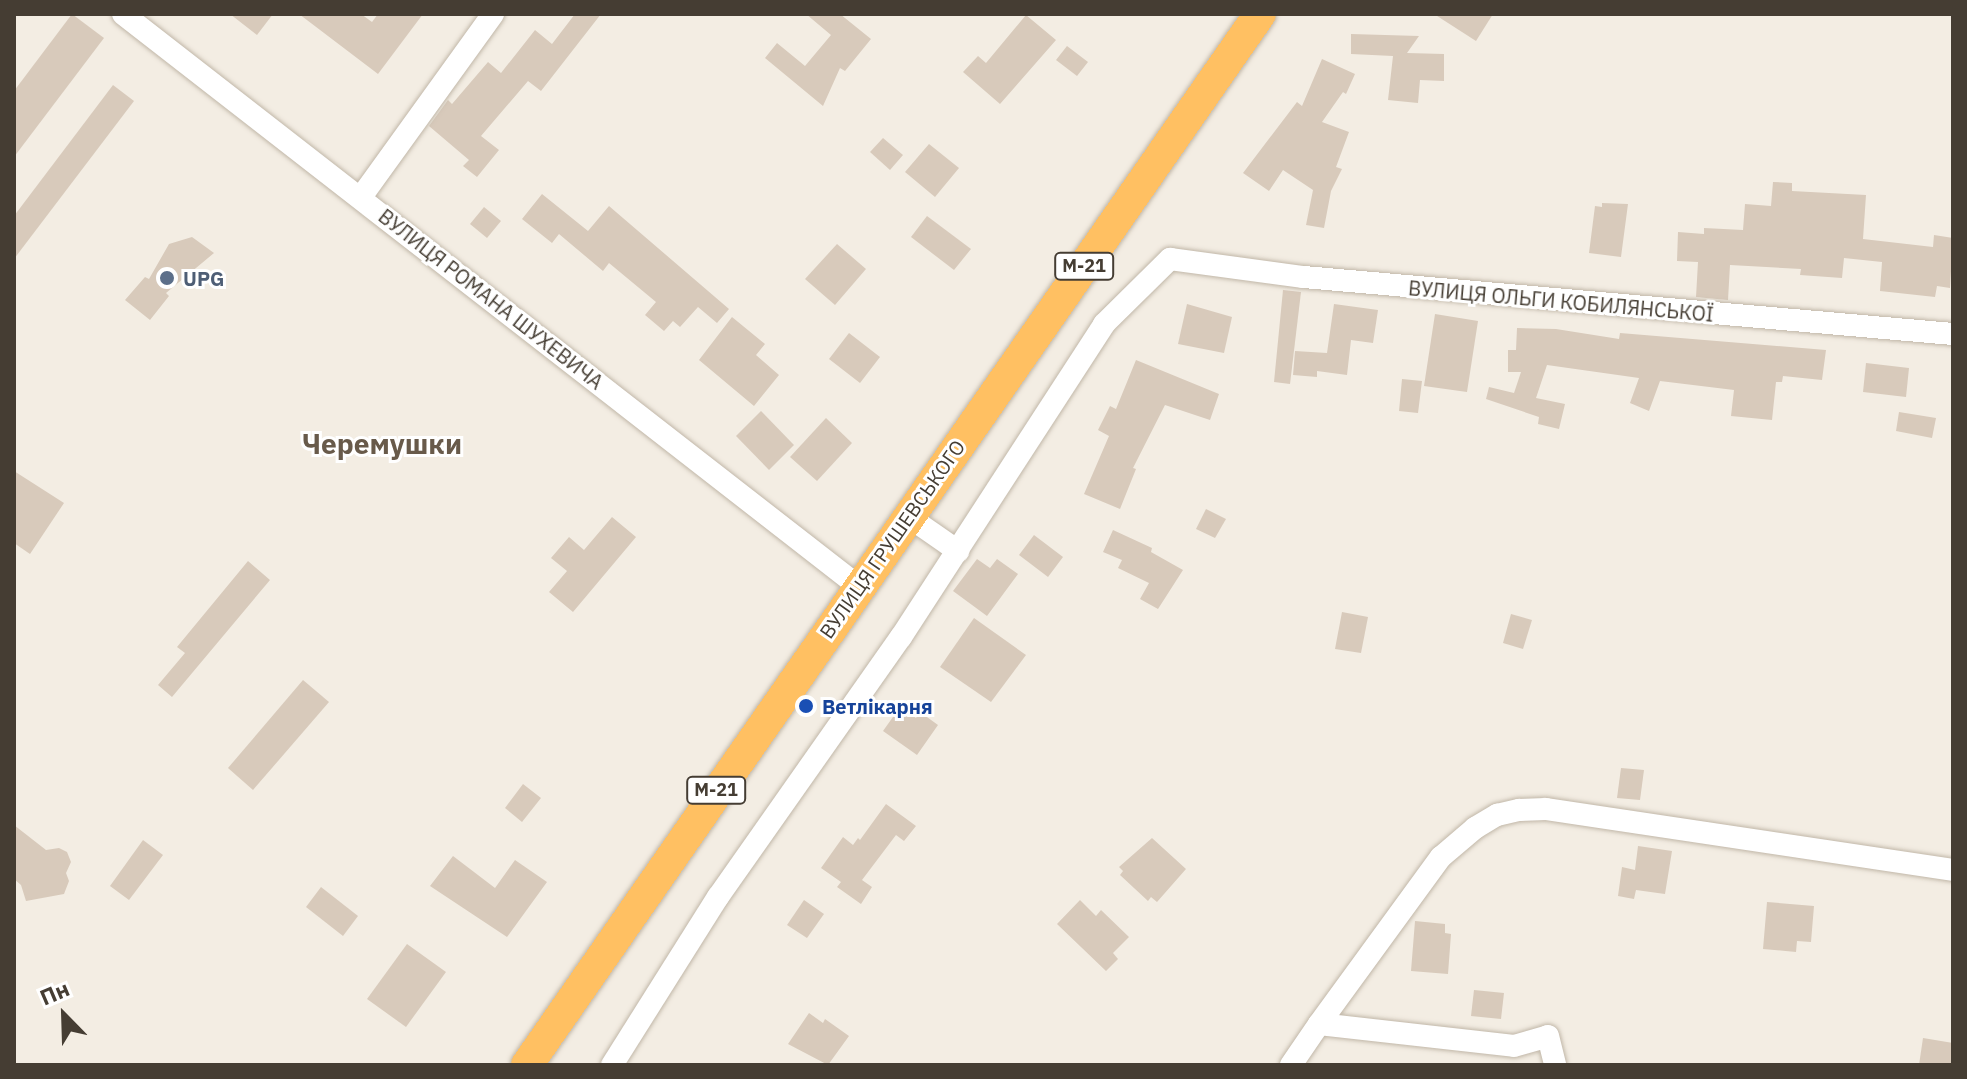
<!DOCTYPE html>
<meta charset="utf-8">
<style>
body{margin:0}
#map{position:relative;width:1967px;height:1079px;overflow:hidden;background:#f3ede3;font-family:"IBM Plex Sans",sans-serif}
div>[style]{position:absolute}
.building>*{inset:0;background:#d8cabb}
.roads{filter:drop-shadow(0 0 2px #c1b7a8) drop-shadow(0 0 2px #c1b7a8)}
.minor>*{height:22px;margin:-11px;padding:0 11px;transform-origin:11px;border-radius:11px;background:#fff}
.highway>*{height:32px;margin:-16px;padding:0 16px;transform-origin:16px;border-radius:16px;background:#ffc062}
.dots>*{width:22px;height:22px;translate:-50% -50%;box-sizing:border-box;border:4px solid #fff;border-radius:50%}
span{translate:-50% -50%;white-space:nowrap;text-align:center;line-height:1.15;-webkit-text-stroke:6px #fff;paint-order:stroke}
.shield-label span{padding:2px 6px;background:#fff;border:2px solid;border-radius:6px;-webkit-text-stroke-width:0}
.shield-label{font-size:18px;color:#453d33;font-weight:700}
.service-label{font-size:20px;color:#4e5e75;font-weight:700}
.left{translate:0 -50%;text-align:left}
.street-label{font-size:20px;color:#453d33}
.transit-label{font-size:20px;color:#164399;font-weight:700}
.district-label{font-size:28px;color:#685a4a;font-weight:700}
.frame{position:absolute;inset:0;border:16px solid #453d33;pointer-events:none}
.north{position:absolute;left:24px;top:975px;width:80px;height:80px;-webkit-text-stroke:6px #fff;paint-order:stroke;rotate:337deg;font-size:22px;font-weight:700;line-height:32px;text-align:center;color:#453d33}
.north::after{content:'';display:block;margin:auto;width:28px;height:36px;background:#453d33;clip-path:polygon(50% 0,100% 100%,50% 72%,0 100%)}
</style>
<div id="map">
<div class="building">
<i style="clip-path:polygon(72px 14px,104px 38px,14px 157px,14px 91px)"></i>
<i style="clip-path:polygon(230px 14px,273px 14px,257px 35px)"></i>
<i style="clip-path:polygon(299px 14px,361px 14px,372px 22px,378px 14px,423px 14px,378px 74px)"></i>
<i style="clip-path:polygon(575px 14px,601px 14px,541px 91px,528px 81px,481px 136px,499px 150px,477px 177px,463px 166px,469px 160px,429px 126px,448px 100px,452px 104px,488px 62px,501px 73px,535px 30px,552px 44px)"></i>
<i style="clip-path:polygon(806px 14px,840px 14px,871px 39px,845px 71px,840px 68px,823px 106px,765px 58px,777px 43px,805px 66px,831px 35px)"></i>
<i style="clip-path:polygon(1434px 14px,1493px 14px,1476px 41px)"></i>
<i style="clip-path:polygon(1026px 15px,1056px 40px,1000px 104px,963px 72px,978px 56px,986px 63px)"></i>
<i style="clip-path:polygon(1351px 34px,1419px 36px,1407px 53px,1444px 54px,1444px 81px,1420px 80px,1418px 103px,1388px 100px,1393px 56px,1351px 54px)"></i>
<i style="clip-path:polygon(1067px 46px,1088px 62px,1077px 76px,1056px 60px)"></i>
<i style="clip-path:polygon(1322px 59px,1355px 74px,1346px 94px,1343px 92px,1322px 122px,1349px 132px,1336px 167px,1342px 169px,1331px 191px,1324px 228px,1306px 225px,1313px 190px,1283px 170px,1269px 191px,1243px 173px,1297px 102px,1302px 106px)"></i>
<i style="clip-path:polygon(113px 85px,134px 101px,14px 259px,14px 216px)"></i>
<i style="clip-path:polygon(883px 138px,903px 155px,890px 170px,870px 152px)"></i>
<i style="clip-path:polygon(929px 144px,959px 168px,935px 197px,905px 172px)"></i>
<i style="clip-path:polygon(1773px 182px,1792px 183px,1792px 191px,1866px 195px,1863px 239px,1933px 247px,1934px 235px,1953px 238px,1950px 288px,1937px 286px,1935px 297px,1880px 291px,1882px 262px,1844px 258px,1842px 278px,1800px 275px,1801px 269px,1730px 265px,1728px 300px,1696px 297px,1698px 262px,1677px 261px,1678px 232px,1704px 234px,1704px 228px,1743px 230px,1745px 204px,1771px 206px)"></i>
<i style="clip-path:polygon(542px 194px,588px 231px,609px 206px,729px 309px,717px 323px,698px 307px,680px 327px,673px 321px,664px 331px,645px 315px,656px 302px,609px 263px,603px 271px,559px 234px,552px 243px,522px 219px)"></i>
<i style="clip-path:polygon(1602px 203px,1628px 204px,1621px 257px,1589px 253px,1595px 206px,1602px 207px)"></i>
<i style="clip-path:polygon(484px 207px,501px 221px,487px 238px,470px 224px)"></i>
<i style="clip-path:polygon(927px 216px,971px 249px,954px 270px,911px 237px)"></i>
<i style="clip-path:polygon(192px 237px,214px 253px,166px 293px,169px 296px,150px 320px,125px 300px,145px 277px,149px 279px,169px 244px)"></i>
<i style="clip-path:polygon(837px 244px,866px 269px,835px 305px,805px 279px)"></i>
<i style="clip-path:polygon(1283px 290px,1301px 292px,1290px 384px,1274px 382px)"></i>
<i style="clip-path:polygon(1187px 304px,1232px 317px,1224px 353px,1178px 344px)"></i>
<i style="clip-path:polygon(1334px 304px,1378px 310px,1373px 343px,1351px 340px,1347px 375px,1317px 371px,1317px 377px,1293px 375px,1295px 351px,1327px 353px)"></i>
<i style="clip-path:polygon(1435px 314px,1478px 321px,1467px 392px,1424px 386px)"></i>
<i style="clip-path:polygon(732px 317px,765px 344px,756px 355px,779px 375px,754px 406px,699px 360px)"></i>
<i style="clip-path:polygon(1517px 328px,1556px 329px,1619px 339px,1620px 333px,1826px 350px,1822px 380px,1783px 376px,1782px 382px,1776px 382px,1772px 420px,1731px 416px,1734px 390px,1660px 381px,1649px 411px,1630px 403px,1639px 378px,1547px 365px,1536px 398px,1565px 404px,1559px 429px,1538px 424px,1539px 417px,1486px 399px,1489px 387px,1514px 393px,1521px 372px,1508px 372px,1508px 350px,1516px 350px)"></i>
<i style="clip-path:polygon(849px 333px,880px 357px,860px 383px,829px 359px)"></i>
<i style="clip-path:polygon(1136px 360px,1219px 394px,1210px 420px,1165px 405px,1133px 468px,1136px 469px,1120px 509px,1084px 494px,1109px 436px,1098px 430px,1110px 406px,1116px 409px)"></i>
<i style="clip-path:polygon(1866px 363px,1909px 368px,1906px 397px,1863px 392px)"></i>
<i style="clip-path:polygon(1402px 379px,1422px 381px,1418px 413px,1399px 411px)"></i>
<i style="clip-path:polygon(761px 411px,794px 445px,769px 470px,736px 436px)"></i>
<i style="clip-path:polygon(1899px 412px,1936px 418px,1932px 438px,1896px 431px)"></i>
<i style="clip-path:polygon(826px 418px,852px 443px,817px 481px,790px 457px)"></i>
<i style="clip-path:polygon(14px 471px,64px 503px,30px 554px,14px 543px)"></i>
<i style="clip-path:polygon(1206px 509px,1226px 519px,1215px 538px,1196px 529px)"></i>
<i style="clip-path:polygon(612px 517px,636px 537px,573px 612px,549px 592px,567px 571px,551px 558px,569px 537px,584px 550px)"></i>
<i style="clip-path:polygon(1113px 530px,1152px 548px,1151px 552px,1183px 570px,1158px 609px,1140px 599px,1149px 583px,1118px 568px,1122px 560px,1103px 552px)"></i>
<i style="clip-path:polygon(1034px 535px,1063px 557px,1048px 577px,1019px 555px)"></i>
<i style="clip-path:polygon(977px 559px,990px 568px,997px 559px,1018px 574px,987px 616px,953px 591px)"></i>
<i style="clip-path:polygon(248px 561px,270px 580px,172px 697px,158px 685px,185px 653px,177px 647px)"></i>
<i style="clip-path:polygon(1342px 612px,1368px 617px,1361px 653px,1335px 649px)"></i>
<i style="clip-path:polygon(1511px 614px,1532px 620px,1523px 649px,1503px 643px)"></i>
<i style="clip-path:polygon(974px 618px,1026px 655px,991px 702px,940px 667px)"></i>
<i style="clip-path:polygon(303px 680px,329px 702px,253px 790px,228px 768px)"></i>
<i style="clip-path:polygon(900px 707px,916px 718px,920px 712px,938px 725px,917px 755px,883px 731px)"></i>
<i style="clip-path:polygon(1621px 768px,1644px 770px,1640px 800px,1617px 798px)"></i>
<i style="clip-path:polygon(523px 784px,541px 798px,522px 822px,505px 808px)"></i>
<i style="clip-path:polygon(886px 804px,916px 826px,904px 841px,896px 835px,862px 880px,872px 887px,861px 904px,837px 887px,841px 882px,821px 868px,843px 837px,853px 845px,858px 838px,860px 840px)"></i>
<i style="clip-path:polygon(14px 825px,46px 850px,59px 848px,67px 852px,71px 862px,66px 873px,69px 881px,64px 894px,26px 901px,21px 885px,14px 879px)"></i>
<i style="clip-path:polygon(1152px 838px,1186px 869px,1157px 902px,1151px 897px,1148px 901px,1120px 875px,1123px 871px,1119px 867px)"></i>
<i style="clip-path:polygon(143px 840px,163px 855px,129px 900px,110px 886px)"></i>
<i style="clip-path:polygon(1638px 846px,1672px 851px,1665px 894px,1636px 890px,1634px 899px,1618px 896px,1622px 867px,1635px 870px)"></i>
<i style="clip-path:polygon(453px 856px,495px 888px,515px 860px,547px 882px,507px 937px,430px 886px)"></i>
<i style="clip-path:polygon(321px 887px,358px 916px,343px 936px,306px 907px)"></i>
<i style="clip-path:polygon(804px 900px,824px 914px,807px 938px,787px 925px)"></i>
<i style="clip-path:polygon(1080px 900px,1096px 916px,1101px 910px,1129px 937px,1113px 953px,1118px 959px,1106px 971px,1057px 924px)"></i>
<i style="clip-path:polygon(1767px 902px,1814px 906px,1811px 942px,1797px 941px,1796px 952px,1763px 949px)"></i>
<i style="clip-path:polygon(1415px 921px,1445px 924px,1445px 933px,1451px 934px,1448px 974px,1411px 971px)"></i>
<i style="clip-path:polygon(407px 944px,446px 972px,406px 1027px,367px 999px)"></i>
<i style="clip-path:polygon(1474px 990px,1504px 993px,1501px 1019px,1471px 1016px)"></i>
<i style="clip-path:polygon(809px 1013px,823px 1023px,825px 1019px,849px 1036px,828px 1065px,788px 1044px)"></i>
<i style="clip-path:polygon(1923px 1038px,1953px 1043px,1953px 1065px,1919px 1065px)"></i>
</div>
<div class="roads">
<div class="minor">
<i style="left:123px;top:14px;width:931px;rotate:37.89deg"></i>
<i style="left:361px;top:197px;width:226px;rotate:-54.2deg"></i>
<i style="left:909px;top:517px;width:60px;rotate:34.8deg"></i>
<i style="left:1319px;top:1024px;width:207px;rotate:-53.9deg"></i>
<i style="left:1441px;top:857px;width:45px;rotate:-40.5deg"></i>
<i style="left:1475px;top:828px;width:26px;rotate:-31deg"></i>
<i style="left:1497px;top:815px;width:23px;rotate:-13deg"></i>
<i style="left:1519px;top:810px;width:27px;rotate:-2deg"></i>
<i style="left:1546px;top:809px;width:412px;rotate:8.5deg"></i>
<i style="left:612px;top:1065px;width:199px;rotate:-57.8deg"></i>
<i style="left:718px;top:897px;width:318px;rotate:-54.9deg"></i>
<i style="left:901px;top:637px;width:373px;rotate:-57deg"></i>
<i style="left:1104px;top:324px;width:93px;rotate:-44.6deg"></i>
<i style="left:1170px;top:259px;width:135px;rotate:7.7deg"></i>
<i style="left:1304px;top:277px;width:651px;rotate:5.02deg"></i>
<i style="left:1291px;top:1065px;width:50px;rotate:-55.7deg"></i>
<i style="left:1319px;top:1024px;width:196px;rotate:6.4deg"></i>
<i style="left:1514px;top:1046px;width:35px;rotate:-16deg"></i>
<i style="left:1548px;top:1036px;width:30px;rotate:76deg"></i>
</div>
<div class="highway">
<i style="left:527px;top:1065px;width:1281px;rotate:-55.11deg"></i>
</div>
</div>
<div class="dots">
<i style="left:167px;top:278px;background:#5c6f8a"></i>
<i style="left:806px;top:706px;background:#1a4fb4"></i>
</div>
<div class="shield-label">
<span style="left:1084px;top:266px">М-21</span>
<span style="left:716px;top:790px">М-21</span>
</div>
<div class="service-label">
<span class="left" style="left:183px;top:278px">UPG</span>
</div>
<div class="street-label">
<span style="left:491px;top:299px;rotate:38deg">ВУЛИЦЯ РОМАНА ШУХЕВИЧА</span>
<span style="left:1561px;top:301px;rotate:5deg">ВУЛИЦЯ ОЛЬГИ КОБИЛЯНСЬКОЇ</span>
<span style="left:892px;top:539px;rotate:-55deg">ВУЛИЦЯ ГРУШЕВСЬКОГО</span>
</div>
<div class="transit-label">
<span class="left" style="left:822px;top:706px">Ветлікарня</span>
</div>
<div class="district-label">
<span style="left:382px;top:444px">Черемушки</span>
</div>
<div class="frame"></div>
<div class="north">Пн</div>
</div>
